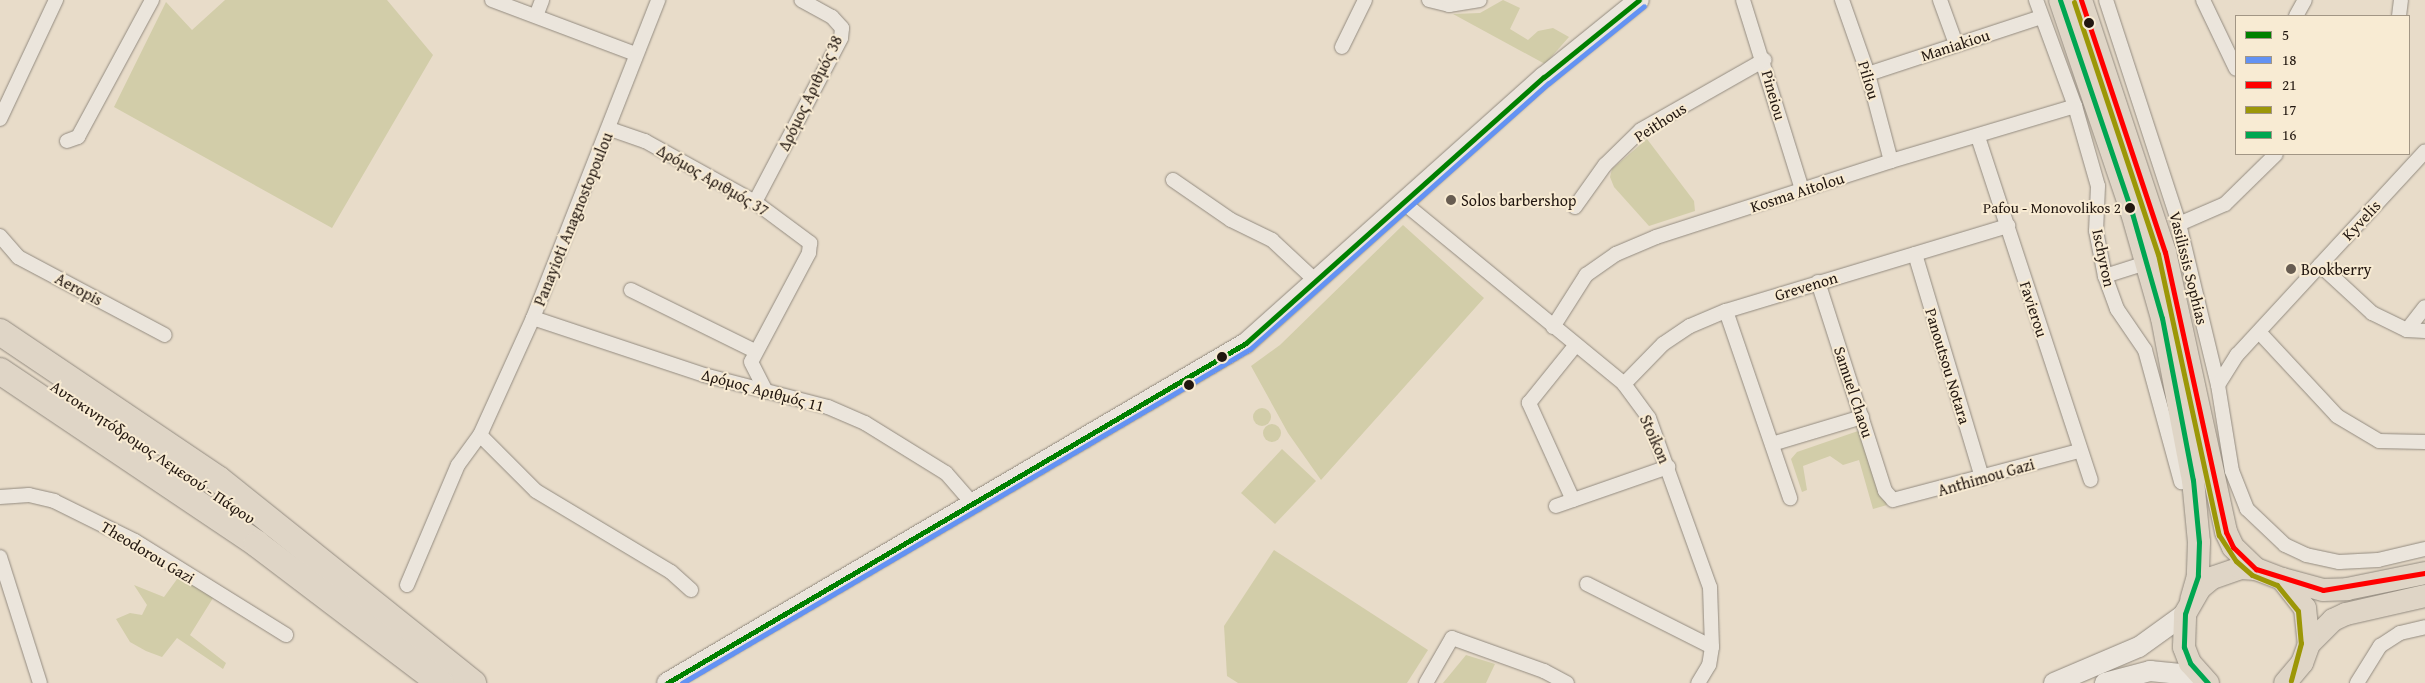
<!DOCTYPE html>
<meta charset="utf-8">
<style>
body{margin:0}
#map{position:relative;width:2425px;height:683px;overflow:hidden;background:#e8dcc9;font-family:"Gentium Book Plus",serif}
div>[style]{position:absolute}
.green>*{inset:0;background:#d2cda9}
.round{border-radius:50%}
.roads{filter:drop-shadow(0 0 1px #938b80) drop-shadow(0 0 1px #938b80)}
.street>*{height:14px;margin:-7px;padding:0 7px;transform-origin:7px;border-radius:7px;background:#ebe5dc}
.secondary>*{height:20px;margin:-10px;padding:0 10px;transform-origin:10px;border-radius:10px;background:#ebe5dc}
.primary>*{height:22px;margin:-11px;padding:0 11px;transform-origin:11px;border-radius:11px;background:#dfd5c6}
.highway>*{height:26px;margin:-13px;padding:0 13px;transform-origin:13px;border-radius:13px;background:#dfd5c6}
.bus-1>*{height:5px;margin:-2.5px;padding:0 2.5px;transform-origin:2.5px;border-radius:2.5px;background:#008000}
.bus-2>*{height:5px;margin:-2.5px;padding:0 2.5px;transform-origin:2.5px;border-radius:2.5px;background:#6392f3}
.bus-3>*{height:5px;margin:-2.5px;padding:0 2.5px;transform-origin:2.5px;border-radius:2.5px;background:#f00}
.bus-4>*{height:5px;margin:-2.5px;padding:0 2.5px;transform-origin:2.5px;border-radius:2.5px;background:#9c9707}
.bus-5>*{height:5px;margin:-2.5px;padding:0 2.5px;transform-origin:2.5px;border-radius:2.5px;background:#00a651}
.dots>*{width:14px;height:14px;translate:-50% -50%;box-sizing:border-box;border:2px solid #f8ebd3;border-radius:50%}
span{translate:-50% -50%;white-space:nowrap;text-align:center;line-height:1.15;-webkit-text-stroke:4px #f8ebd3;paint-order:stroke}
.bus-label{font-size:15px;color:#221710}
.right{translate:-100% -50%;text-align:right}
.street-label{font-size:16px;color:#221710}
.poi-label{font-size:16px;color:#221710}
.left{translate:0 -50%;text-align:left}
.legend{position:absolute;left:2235px;top:15px;width:175px;height:140px;box-sizing:border-box;background:#f8ebd3;border:1px solid #a29685;margin:0;padding:6px 9px;list-style:none;font-size:15px;color:#221710}
.legend li{display:flex;align-items:center;gap:10px;height:25px}
.legend b{width:25px;border:1px solid #a29685}
</style>
<div id="map">
<div class="green">
<i style="clip-path:polygon(225px 0,387px 0,433px 55px,332px 228px,114px 107px,166px 2px,192px 30px)"></i>
<i style="clip-path:polygon(1503px 0,1520px 8px,1510px 29px,1528px 40px,1538px 31px,1553px 28px,1569px 37px,1545px 64px,1453px 14px,1480px 13px)"></i>
<i style="clip-path:polygon(1647px 139px,1694px 201px,1695px 211px,1649px 226px,1614px 187px,1610px 177px,1612px 169px)"></i>
<i style="clip-path:polygon(1403px 225px,1484px 298px,1321px 480px,1288px 433px,1251px 366px,1280px 345px)"></i>
<i class="round" style="left:1253px;top:408px;width:18px;height:18px"></i>
<i class="round" style="left:1263px;top:424px;width:18px;height:18px"></i>
<i style="clip-path:polygon(1858px 431px,1865px 435px,1887px 505px,1873px 509px,1859px 460px,1843px 465px,1830px 456px,1803px 466px,1807px 490px,1802px 492px,1791px 459px,1797px 452px)"></i>
<i style="clip-path:polygon(1282px 449px,1316px 481px,1275px 524px,1241px 493px)"></i>
<i style="clip-path:polygon(1274px 550px,1428px 650px,1407px 683px,1238px 683px,1227px 676px,1224px 626px)"></i>
<i style="clip-path:polygon(180px 575px,213px 598px,190px 635px,226px 663px,223px 669px,177px 638px,162px 657px,146px 651px,130px 642px,116px 619px,130px 613px,142px 615px,147px 605px,134px 585px,164px 597px)"></i>
<i style="clip-path:polygon(1466px 655px,1495px 664px,1486px 683px,1443px 683px)"></i>
</div>
<div class="roads">
<div class="street">
<i style="left:492px;top:0;width:154px;rotate:20.6deg"></i>
<i style="left:1429px;top:0;width:21px;rotate:14deg"></i>
<i style="left:1449px;top:5px;width:31px;rotate:-9deg"></i>
<i style="left:1743px;top:0;width:199px;rotate:72.7deg"></i>
<i style="left:1842px;top:0;width:78px;rotate:70.6deg"></i>
<i style="left:1868px;top:74px;width:90px;rotate:75.2deg"></i>
<i style="left:1940px;top:0;width:47px;rotate:70deg"></i>
<i style="left:2036px;top:0;width:113px;rotate:69.8deg"></i>
<i style="left:2075px;top:106px;width:83px;rotate:74deg"></i>
<i style="left:2098px;top:186px;width:45px;rotate:92.5deg"></i>
<i style="left:2096px;top:231px;width:46px;rotate:78.7deg"></i>
<i style="left:2105px;top:276px;width:35px;rotate:70deg"></i>
<i style="left:2117px;top:309px;width:50px;rotate:55.7deg"></i>
<i style="left:2145px;top:350px;width:137px;rotate:74.7deg"></i>
<i style="left:2106px;top:0;width:236px;rotate:71.9deg"></i>
<i style="left:2179px;top:224px;width:166px;rotate:76.4deg"></i>
<i style="left:2218px;top:385px;width:87px;rotate:80.8deg"></i>
<i style="left:2232px;top:471px;width:41px;rotate:68.5deg"></i>
<i style="left:2247px;top:509px;width:52px;rotate:43.5deg"></i>
<i style="left:2285px;top:545px;width:23px;rotate:25deg"></i>
<i style="left:2306px;top:555px;width:34px;rotate:12deg"></i>
<i style="left:2339px;top:562px;width:39px;rotate:-3deg"></i>
<i style="left:2378px;top:560px;width:48px;rotate:-13.2deg"></i>
<i style="left:2203px;top:0;width:76px;rotate:64.4deg"></i>
<i style="left:536px;top:16px;width:17px;rotate:-69deg"></i>
<i style="left:2296px;top:16px;width:18px;rotate:-61deg"></i>
<i style="left:2399px;top:16px;width:16px;rotate:-83deg"></i>
<i style="left:1342px;top:47px;width:52px;rotate:-63.9deg"></i>
<i style="left:1868px;top:74px;width:182px;rotate:-18.2deg"></i>
<i style="left:0;top:119px;width:132px;rotate:-64.8deg"></i>
<i style="left:610px;top:129px;width:37px;rotate:19deg"></i>
<i style="left:645px;top:141px;width:126px;rotate:29deg"></i>
<i style="left:755px;top:202px;width:69px;rotate:36.7deg"></i>
<i style="left:810px;top:243px;width:10px;rotate:96deg"></i>
<i style="left:809px;top:253px;width:123px;rotate:118deg"></i>
<i style="left:751px;top:362px;width:33px;rotate:63deg"></i>
<i style="left:1978px;top:137px;width:361px;rotate:71.8deg"></i>
<i style="left:67px;top:141px;width:12px;rotate:-20deg"></i>
<i style="left:78px;top:137px;width:156px;rotate:-61.6deg"></i>
<i style="left:1173px;top:180px;width:70px;rotate:34.6deg"></i>
<i style="left:1231px;top:220px;width:46px;rotate:26deg"></i>
<i style="left:1272px;top:240px;width:62px;rotate:43deg"></i>
<i style="left:755px;top:202px;width:185px;rotate:-62.3deg"></i>
<i style="left:841px;top:38px;width:10px;rotate:-84deg"></i>
<i style="left:842px;top:28px;width:15px;rotate:-132deg"></i>
<i style="left:832px;top:17px;width:35px;rotate:-151deg"></i>
<i style="left:1404px;top:203px;width:285px;rotate:39.4deg"></i>
<i style="left:1624px;top:384px;width:42px;rotate:53.7deg"></i>
<i style="left:1649px;top:418px;width:180px;rotate:70.2deg"></i>
<i style="left:1710px;top:587px;width:60px;rotate:88.1deg"></i>
<i style="left:1712px;top:647px;width:18px;rotate:99deg"></i>
<i style="left:1709px;top:665px;width:21px;rotate:121deg"></i>
<i style="left:1575px;top:207px;width:52px;rotate:-54.5deg"></i>
<i style="left:1605px;top:165px;width:50px;rotate:-44.2deg"></i>
<i style="left:1641px;top:130px;width:142px;rotate:-29.6deg"></i>
<i style="left:2179px;top:224px;width:50px;rotate:-23.5deg"></i>
<i style="left:2225px;top:204px;width:71px;rotate:-44.4deg"></i>
<i style="left:0;top:236px;width:28px;rotate:49deg"></i>
<i style="left:18px;top:257px;width:166px;rotate:28deg"></i>
<i style="left:1915px;top:254px;width:234px;rotate:73.3deg"></i>
<i style="left:2320px;top:265px;width:71px;rotate:42.7deg"></i>
<i style="left:2372px;top:313px;width:39px;rotate:26deg"></i>
<i style="left:2407px;top:330px;width:18px;rotate:3deg"></i>
<i style="left:2105px;top:276px;width:43px;rotate:-17.6deg"></i>
<i style="left:1818px;top:282px;width:219px;rotate:72.2deg"></i>
<i style="left:1885px;top:491px;width:12px;rotate:48deg"></i>
<i style="left:1893px;top:500px;width:192px;rotate:-14.8deg"></i>
<i style="left:631px;top:290px;width:138px;rotate:26.2deg"></i>
<i style="left:1726px;top:311px;width:198px;rotate:71.1deg"></i>
<i style="left:533px;top:318px;width:180px;rotate:18.4deg"></i>
<i style="left:704px;top:375px;width:128px;rotate:14.5deg"></i>
<i style="left:828px;top:407px;width:40px;rotate:23.4deg"></i>
<i style="left:865px;top:423px;width:95px;rotate:31.7deg"></i>
<i style="left:946px;top:473px;width:38px;rotate:49deg"></i>
<i style="left:1553px;top:327px;width:62px;rotate:-57.6deg"></i>
<i style="left:1586px;top:275px;width:37px;rotate:-35deg"></i>
<i style="left:1616px;top:254px;width:43px;rotate:-23deg"></i>
<i style="left:1656px;top:237px;width:247px;rotate:-17.9deg"></i>
<i style="left:1891px;top:161px;width:192px;rotate:-16.6deg"></i>
<i style="left:2407px;top:330px;width:29px;rotate:-52deg"></i>
<i style="left:2260px;top:333px;width:113px;rotate:47.1deg"></i>
<i style="left:2337px;top:416px;width:49px;rotate:30.8deg"></i>
<i style="left:2379px;top:441px;width:46px;rotate:1.2deg"></i>
<i style="left:1624px;top:384px;width:56px;rotate:-45.7deg"></i>
<i style="left:1663px;top:344px;width:32px;rotate:-34deg"></i>
<i style="left:1690px;top:326px;width:39px;rotate:-23deg"></i>
<i style="left:1726px;top:311px;width:295px;rotate:-16.8deg"></i>
<i style="left:2218px;top:385px;width:36px;rotate:-58deg"></i>
<i style="left:2237px;top:355px;width:277px;rotate:-47.3deg"></i>
<i style="left:480px;top:435px;width:79px;rotate:45deg"></i>
<i style="left:536px;top:491px;width:157px;rotate:31deg"></i>
<i style="left:671px;top:572px;width:27px;rotate:42deg"></i>
<i style="left:1772px;top:444px;width:94px;rotate:-16.7deg"></i>
<i style="left:0;top:497px;width:29px;rotate:-4deg"></i>
<i style="left:29px;top:495px;width:26px;rotate:13deg"></i>
<i style="left:54px;top:501px;width:90px;rotate:26.3deg"></i>
<i style="left:135px;top:541px;width:178px;rotate:31.9deg"></i>
<i style="left:1573px;top:500px;width:107px;rotate:-114.4deg"></i>
<i style="left:1529px;top:403px;width:73px;rotate:-51.1deg"></i>
<i style="left:1556px;top:506px;width:119px;rotate:-19.2deg"></i>
<i style="left:0;top:557px;width:132px;rotate:72.4deg"></i>
<i style="left:1587px;top:584px;width:140px;rotate:26.7deg"></i>
<i style="left:407px;top:585px;width:130px;rotate:-67deg"></i>
<i style="left:458px;top:465px;width:37px;rotate:-54deg"></i>
<i style="left:480px;top:435px;width:128px;rotate:-65.6deg"></i>
<i style="left:533px;top:318px;width:342px;rotate:-68.5deg"></i>
<i style="left:1426px;top:683px;width:52px;rotate:-60deg"></i>
<i style="left:1452px;top:638px;width:98px;rotate:19.7deg"></i>
<i style="left:1544px;top:671px;width:26px;rotate:28deg"></i>
<i style="left:2357px;top:683px;width:44px;rotate:-58.1deg"></i>
<i style="left:2380px;top:646px;width:24px;rotate:-33deg"></i>
<i style="left:2400px;top:633px;width:26px;rotate:-13deg"></i>
</div>
<div class="secondary">
<i style="left:667px;top:683px;width:671px;rotate:-30.42deg"></i>
<i style="left:1246px;top:343px;width:399px;rotate:-41.8deg"></i>
<i style="left:1544px;top:77px;width:122px;rotate:-39deg"></i>
<i style="left:2054px;top:683px;width:92px;rotate:-23deg"></i>
<i style="left:2139px;top:647px;width:57px;rotate:-35.7deg"></i>
<i style="left:2105px;top:683px;width:47px;rotate:-14.9deg"></i>
<i style="left:2150px;top:671px;width:51px;rotate:5.6deg"></i>
</div>
<div class="primary">
<i style="left:2060px;top:0;width:225px;rotate:71.3deg"></i>
<i style="left:2132px;top:213px;width:109px;rotate:74.1deg"></i>
<i style="left:2162px;top:318px;width:165px;rotate:79.2deg"></i>
<i style="left:2193px;top:480px;width:62px;rotate:84.5deg"></i>
<i style="left:2199px;top:542px;width:34px;rotate:92deg"></i>
<i style="left:2198px;top:576px;width:25px;rotate:106deg"></i>
<i style="left:2081px;top:0;width:266px;rotate:71.6deg"></i>
<i style="left:2165px;top:252px;width:287px;rotate:77.7deg"></i>
<i style="left:2226px;top:532px;width:17px;rotate:65deg"></i>
<i style="left:2233px;top:547px;width:32px;rotate:44deg"></i>
<i style="left:2283px;top:579px;width:41px;rotate:15.4deg"></i>
<i style="left:2323px;top:590px;width:24px;rotate:-2deg"></i>
<i style="left:2347px;top:589px;width:80px;rotate:-11.6deg"></i>
<i style="left:2309px;top:644px;width:34px;rotate:-45deg"></i>
<i style="left:2333px;top:620px;width:14px;rotate:-25deg"></i>
<i style="left:2346px;top:614px;width:81px;rotate:-12.8deg"></i>
<i style="left:2208px;top:683px;width:27px;rotate:-132deg"></i>
<i style="left:2190px;top:663px;width:17px;rotate:-111deg"></i>
<i style="left:2184px;top:647px;width:33px;rotate:-88deg"></i>
<i style="left:2185px;top:614px;width:30px;rotate:-60deg"></i>
<i style="left:2200px;top:588px;width:16px;rotate:-40deg"></i>
<i style="left:2212px;top:578px;width:31px;rotate:-19deg"></i>
<i style="left:2241px;top:568px;width:15px;rotate:4deg"></i>
<i style="left:2256px;top:569px;width:28px;rotate:21deg"></i>
<i style="left:2282px;top:579px;width:37px;rotate:52deg"></i>
<i style="left:2305px;top:608px;width:36px;rotate:84deg"></i>
<i style="left:2309px;top:644px;width:20px;rotate:110deg"></i>
<i style="left:2302px;top:663px;width:26px;rotate:130deg"></i>
</div>
<div class="highway">
<i style="left:0;top:332px;width:263px;rotate:34deg"></i>
<i style="left:218px;top:479px;width:327px;rotate:38.7deg"></i>
<i style="left:0;top:371px;width:310px;rotate:33.9deg"></i>
<i style="left:257px;top:544px;width:230px;rotate:37.2deg"></i>
</div>
</div>
<div class="bus-1">
<i style="left:667px;top:683px;width:671px;rotate:-30.42deg"></i>
<i style="left:1246px;top:343px;width:399px;rotate:-41.8deg"></i>
<i style="left:1544px;top:77px;width:122px;rotate:-39deg"></i>
</div>
<div class="bus-2">
<i style="left:682px;top:683px;width:659px;rotate:-30.46deg"></i>
<i style="left:1250px;top:349px;width:400px;rotate:-41.7deg"></i>
<i style="left:1549px;top:83px;width:122px;rotate:-39deg"></i>
</div>
<div class="bus-3">
<i style="left:2081px;top:0;width:266px;rotate:71.6deg"></i>
<i style="left:2165px;top:252px;width:287px;rotate:77.7deg"></i>
<i style="left:2226px;top:532px;width:17px;rotate:65deg"></i>
<i style="left:2233px;top:547px;width:32px;rotate:44deg"></i>
<i style="left:2256px;top:569px;width:70px;rotate:17.4deg"></i>
<i style="left:2323px;top:590px;width:103px;rotate:-9.5deg"></i>
</div>
<div class="bus-4">
<i style="left:2074px;top:2px;width:266px;rotate:71.6deg"></i>
<i style="left:2158px;top:254px;width:288px;rotate:77.8deg"></i>
<i style="left:2219px;top:535px;width:31px;rotate:57deg"></i>
<i style="left:2236px;top:561px;width:21px;rotate:41deg"></i>
<i style="left:2252px;top:575px;width:27px;rotate:22deg"></i>
<i style="left:2277px;top:585px;width:33px;rotate:51deg"></i>
<i style="left:2298px;top:611px;width:32px;rotate:85deg"></i>
<i style="left:2301px;top:643px;width:39px;rotate:105deg"></i>
</div>
<div class="bus-5">
<i style="left:2060px;top:0;width:225px;rotate:71.3deg"></i>
<i style="left:2132px;top:213px;width:109px;rotate:74.1deg"></i>
<i style="left:2162px;top:318px;width:165px;rotate:79.2deg"></i>
<i style="left:2193px;top:480px;width:62px;rotate:84.5deg"></i>
<i style="left:2199px;top:542px;width:34px;rotate:92deg"></i>
<i style="left:2198px;top:576px;width:40px;rotate:108.9deg"></i>
<i style="left:2185px;top:614px;width:33px;rotate:92deg"></i>
<i style="left:2184px;top:647px;width:17px;rotate:69deg"></i>
<i style="left:2190px;top:663px;width:27px;rotate:48deg"></i>
</div>
<div class="dots">
<i style="left:2089px;top:23px;background:#221710"></i>
<i style="left:1451px;top:200px;background:#675c51"></i>
<i style="left:2130px;top:208px;background:#221710"></i>
<i style="left:2291px;top:269px;background:#675c51"></i>
<i style="left:1222px;top:357px;background:#221710"></i>
<i style="left:1189px;top:385px;background:#221710"></i>
</div>
<div class="bus-label">
<span class="right" style="left:2121px;top:208px">Pafou - Monovolikos 2</span>
</div>
<div class="street-label">
<span style="left:1955px;top:45px;rotate:-18deg">Maniakiou</span>
<span style="left:1869px;top:80px;rotate:73deg">Piliou</span>
<span style="left:810px;top:93px;rotate:-64deg">Δρόμος Αριθμός 38</span>
<span style="left:1774px;top:95px;rotate:74deg">Pineiou</span>
<span style="left:1660px;top:122px;rotate:-33deg">Peithous</span>
<span style="left:713px;top:180px;rotate:30deg">Δρόμος Αριθμός 37</span>
<span style="left:1797px;top:192px;rotate:-18deg">Kosma Aitolou</span>
<span style="left:573px;top:219px;rotate:-68deg">Panayioti Anagnostopoulou</span>
<span style="left:2361px;top:220px;rotate:-47deg">Kyvelis</span>
<span style="left:2104px;top:258px;rotate:78deg">Ischyron</span>
<span style="left:2189px;top:268px;rotate:76deg">Vasilissis Sophias</span>
<span style="left:1806px;top:286px;rotate:-17deg">Grevenon</span>
<span style="left:79px;top:289px;rotate:28deg">Aeropis</span>
<span style="left:2034px;top:309px;rotate:72deg">Favierou</span>
<span style="left:1948px;top:366px;rotate:73deg">Panoutsou Notara</span>
<span style="left:763px;top:390px;rotate:15deg">Δρόμος Αριθμός 11</span>
<span style="left:1854px;top:392px;rotate:72deg">Samuel Chaou</span>
<span style="left:1655px;top:439px;rotate:66deg">Stoikon</span>
<span style="left:153px;top:452px;rotate:34deg">Αυτοκινητόδρομος Λεμεσού - Πάφου</span>
<span style="left:1986px;top:477px;rotate:-16deg">Anthimou Gazi</span>
<span style="left:148px;top:552px;rotate:31deg">Theodorou Gazi</span>
</div>
<div class="poi-label">
<span class="left" style="left:1461px;top:200px">Solos barbershop</span>
<span class="left" style="left:2301px;top:269px">Bookberry</span>
</div>
<ul class="legend">
<li><b style="height:6px;background:#008000"></b>5</li>
<li><b style="height:6px;background:#6392f3"></b>18</li>
<li><b style="height:6px;background:#f00"></b>21</li>
<li><b style="height:6px;background:#9c9707"></b>17</li>
<li><b style="height:6px;background:#00a651"></b>16</li>
</ul>
</div>
